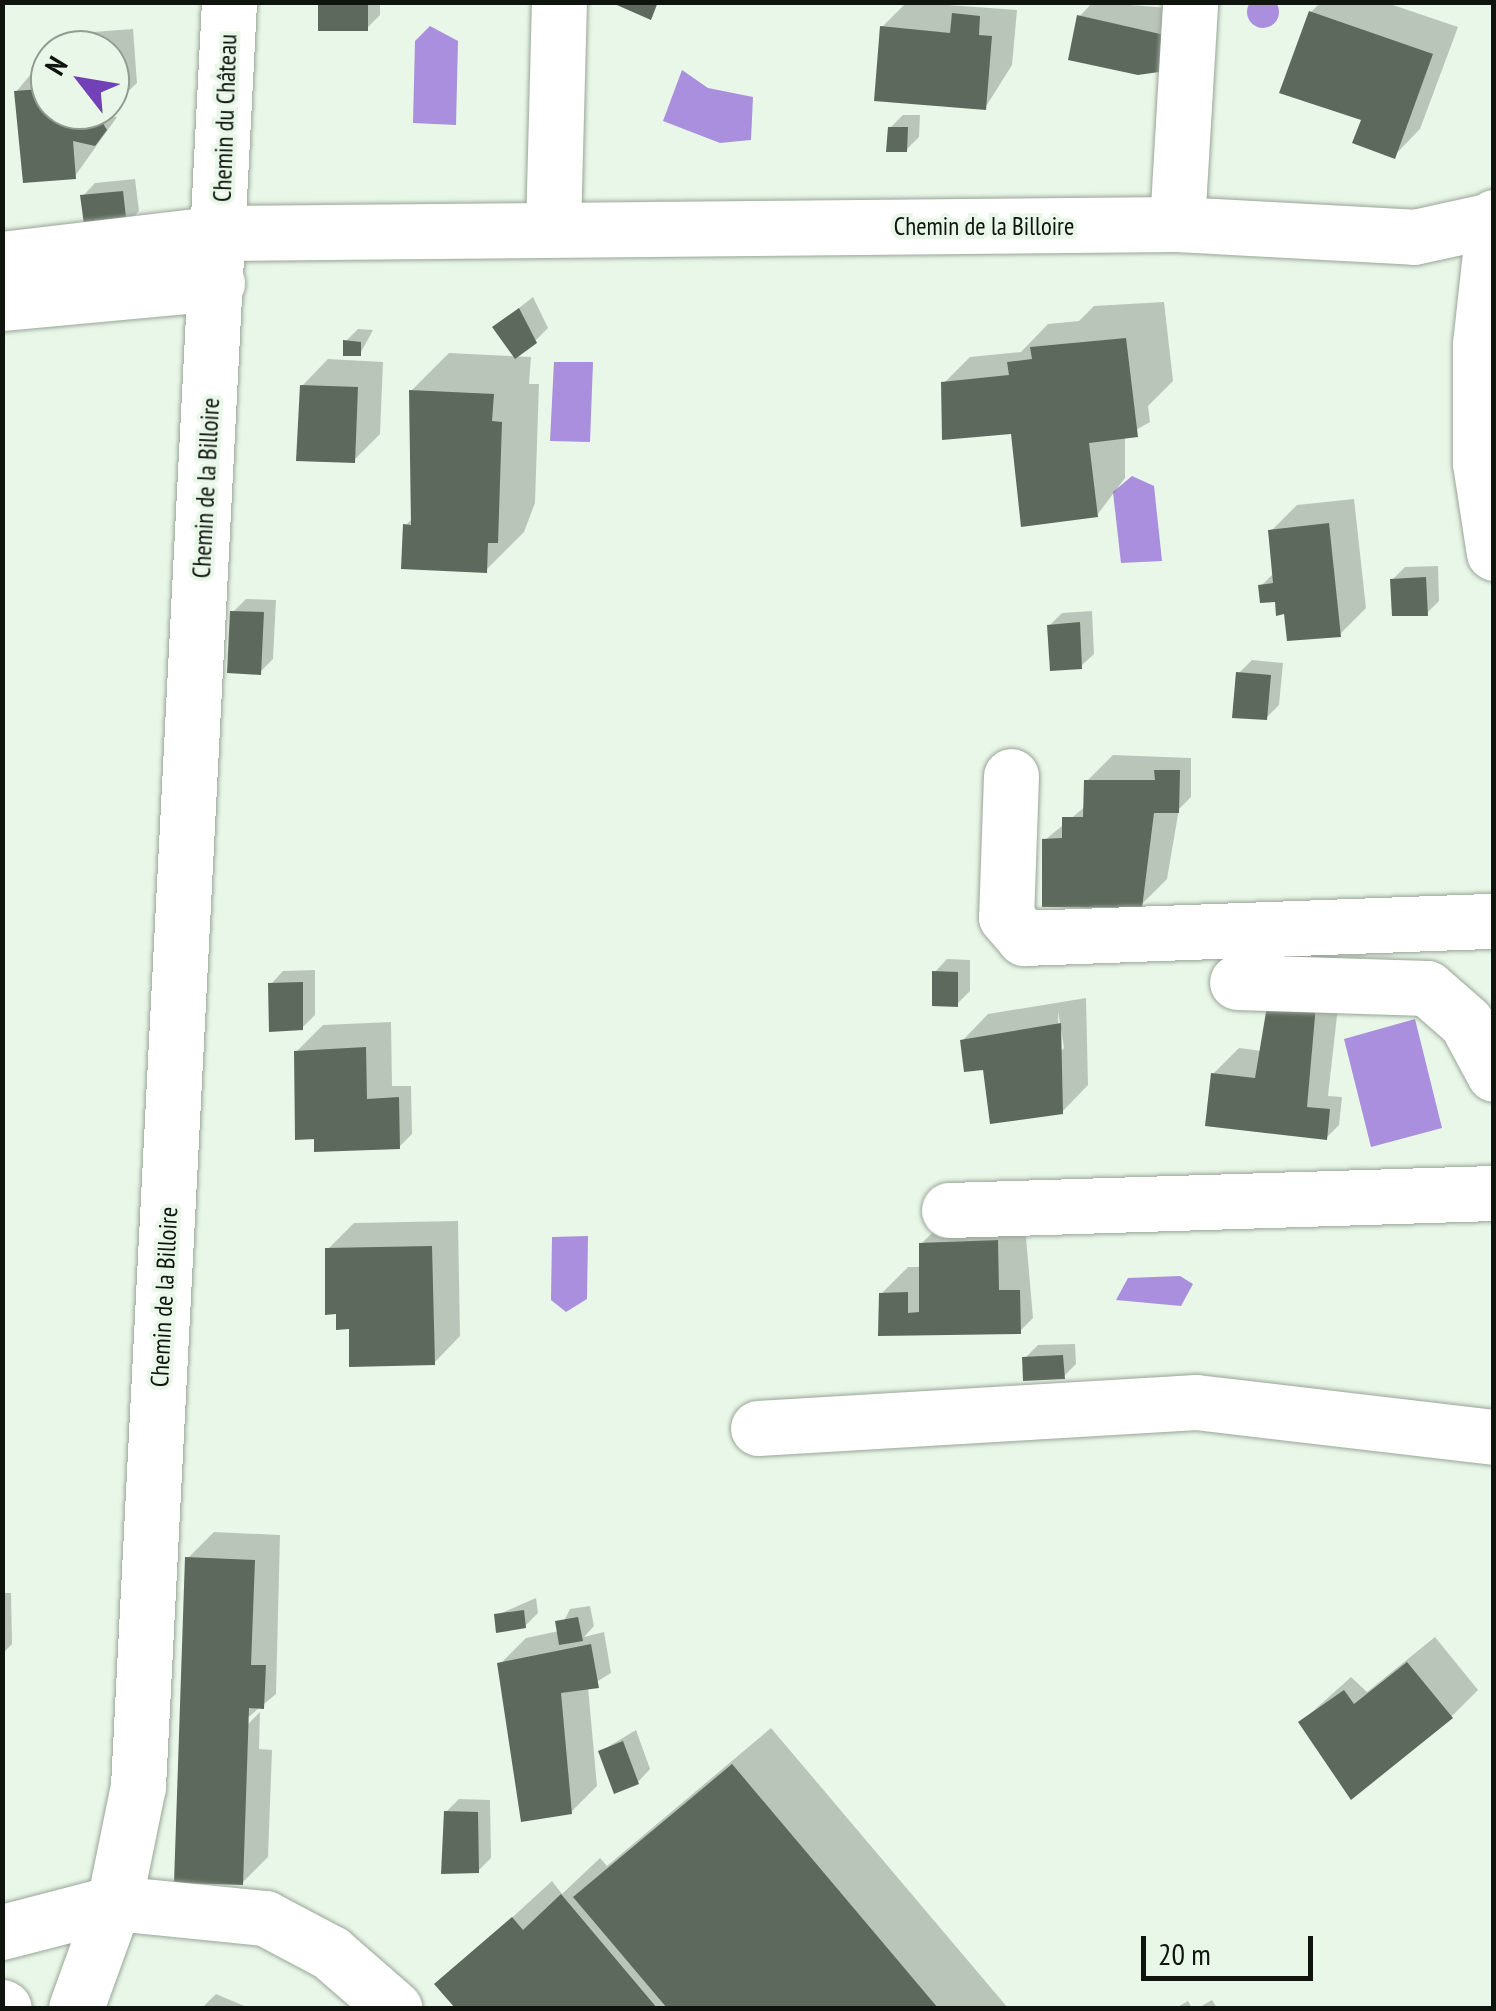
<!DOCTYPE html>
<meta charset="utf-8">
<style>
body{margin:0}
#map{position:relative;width:1496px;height:2011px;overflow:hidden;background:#e9f7e8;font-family:"PT Sans Narrow",sans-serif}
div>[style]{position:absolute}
.water>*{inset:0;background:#a98fde}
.round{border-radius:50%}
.shadow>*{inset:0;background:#0003}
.building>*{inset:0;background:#5d695c}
.roads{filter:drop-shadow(0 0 2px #98a597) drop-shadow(0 0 2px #98a597)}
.minor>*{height:55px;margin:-27.5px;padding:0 27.5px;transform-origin:27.5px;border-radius:27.5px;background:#fff}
span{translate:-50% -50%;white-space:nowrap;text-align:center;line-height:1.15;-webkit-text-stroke:8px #e9f7e8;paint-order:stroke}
.street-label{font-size:25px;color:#0f140f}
.frame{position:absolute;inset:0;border:5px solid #0f140f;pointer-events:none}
.north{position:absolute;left:30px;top:30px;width:100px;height:100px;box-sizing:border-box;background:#e9f7e8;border:2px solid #929c91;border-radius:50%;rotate:301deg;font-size:28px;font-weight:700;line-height:40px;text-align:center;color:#0f140f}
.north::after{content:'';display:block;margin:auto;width:35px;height:45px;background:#7241b8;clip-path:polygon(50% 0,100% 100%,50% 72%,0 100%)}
.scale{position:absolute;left:1141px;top:1936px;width:172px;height:45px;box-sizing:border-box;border:5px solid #0f140f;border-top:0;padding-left:12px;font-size:30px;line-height:35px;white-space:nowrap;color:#0f140f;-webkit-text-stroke:8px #e9f7e8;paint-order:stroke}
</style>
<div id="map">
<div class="water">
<i class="round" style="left:1247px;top:-4px;width:32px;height:32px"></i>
<i style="clip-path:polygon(430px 26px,458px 41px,456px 125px,413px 123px,415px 41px)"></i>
<i style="clip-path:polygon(682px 70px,708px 88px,753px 97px,751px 140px,720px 143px,663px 121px)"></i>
<i style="clip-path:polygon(554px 362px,593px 362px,590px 442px,550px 441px)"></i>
<i style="clip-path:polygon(1132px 476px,1154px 486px,1162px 561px,1121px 563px,1113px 492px)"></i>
<i style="clip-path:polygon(1415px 1019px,1442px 1128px,1371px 1147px,1344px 1039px)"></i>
<i style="clip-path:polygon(588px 1236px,587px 1299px,566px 1312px,551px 1300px,552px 1237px)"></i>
<i style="clip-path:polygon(1180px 1276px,1193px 1284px,1181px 1306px,1116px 1300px,1128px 1278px)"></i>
</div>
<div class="shadow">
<i style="clip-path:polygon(321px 2px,380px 2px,380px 15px,367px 28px)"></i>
<i style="clip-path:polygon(907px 2px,1017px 10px,1012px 65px,985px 108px,882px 27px)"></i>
<i style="clip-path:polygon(1093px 2px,1194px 10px,1192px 42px,1080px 16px)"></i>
<i style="clip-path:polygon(1321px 2px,1384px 2px,1458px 27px,1420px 129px,1394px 156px,1311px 12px)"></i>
<i style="clip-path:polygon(133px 29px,137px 83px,110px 109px,110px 42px,105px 50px,51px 50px,67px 34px)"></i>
<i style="clip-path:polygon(50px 51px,50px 110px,117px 117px,75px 176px,16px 92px)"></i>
<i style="clip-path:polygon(903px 115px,920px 115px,919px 137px,906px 150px,890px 128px)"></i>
<i style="clip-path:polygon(135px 179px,139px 211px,126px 224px,83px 196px,95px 183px)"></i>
<i style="clip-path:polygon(533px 297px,548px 328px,535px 341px,495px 327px)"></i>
<i style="clip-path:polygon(1164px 302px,1173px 381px,1148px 406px,1150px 422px,1125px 436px,1125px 478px,1097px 515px,1015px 431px,944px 383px,970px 357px,1021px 352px,1048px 324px,1079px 321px,1094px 306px)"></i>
<i style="clip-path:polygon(358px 329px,373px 330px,360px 354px,345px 342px)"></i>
<i style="clip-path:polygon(449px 353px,531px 357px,529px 384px,539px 384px,535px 503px,524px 532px,486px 570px,406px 525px,413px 518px,411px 391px)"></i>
<i style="clip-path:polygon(328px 359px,383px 362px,380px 434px,354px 460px,302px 386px)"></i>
<i style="clip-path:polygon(1354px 499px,1366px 608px,1339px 635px,1286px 611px,1261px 586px,1275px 572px,1271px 531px,1297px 505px)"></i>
<i style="clip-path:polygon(1438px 566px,1439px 601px,1427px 613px,1392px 580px,1405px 567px)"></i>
<i style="clip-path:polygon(246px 599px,276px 600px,273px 659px,260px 672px,233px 612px)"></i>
<i style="clip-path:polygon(1092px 611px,1094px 654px,1081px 666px,1049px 626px,1062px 613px)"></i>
<i style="clip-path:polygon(1252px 660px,1283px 663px,1279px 705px,1266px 718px,1239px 673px)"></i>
<i style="clip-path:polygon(1113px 755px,1191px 758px,1191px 797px,1179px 809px,1167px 879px,1141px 905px,1045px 840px,1087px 805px,1087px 781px)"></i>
<i style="clip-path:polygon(947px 959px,970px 960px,970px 991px,957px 1004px,935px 972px)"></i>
<i style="clip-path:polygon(315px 970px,315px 1015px,302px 1028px,271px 984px,283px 971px)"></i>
<i style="clip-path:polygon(1341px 980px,1328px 1096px,1342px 1097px,1339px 1125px,1326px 1138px,1213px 1074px,1239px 1048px,1262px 1051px)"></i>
<i style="clip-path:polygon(evenodd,1086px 998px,1088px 1085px,1062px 1112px,962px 1041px,988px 1014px,1086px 998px,1058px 1011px,1064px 1048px,1059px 1053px,1058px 1011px)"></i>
<i style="clip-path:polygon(391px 1022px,392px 1086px,411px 1086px,412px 1134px,399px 1147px,297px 1138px,296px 1052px,323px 1025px)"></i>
<i style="clip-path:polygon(1024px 1214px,1033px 1318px,1020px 1331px,881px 1334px,881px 1294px,908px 1267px,922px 1267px,921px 1244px,948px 1217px)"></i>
<i style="clip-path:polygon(458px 1221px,460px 1336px,434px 1363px,351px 1323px,328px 1249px,354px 1223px)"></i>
<i style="clip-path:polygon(1075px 1344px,1076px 1364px,1063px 1377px,1025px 1358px,1038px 1345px)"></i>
<i style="clip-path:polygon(214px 1532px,280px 1535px,276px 1694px,246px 1719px,246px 1726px,260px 1712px,259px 1749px,272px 1750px,268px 1857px,242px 1883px,188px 1558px)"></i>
<i style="clip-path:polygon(2px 1593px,11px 1593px,12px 1644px,2px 1654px)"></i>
<i style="clip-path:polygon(536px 1598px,538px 1613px,525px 1626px,497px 1615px)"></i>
<i style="clip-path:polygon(590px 1606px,594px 1626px,584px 1637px,604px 1632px,611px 1673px,588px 1687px,597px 1786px,571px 1812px,500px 1664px,526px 1638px,559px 1631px,570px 1609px)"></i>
<i style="clip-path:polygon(1435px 1637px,1478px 1690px,1452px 1716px,1301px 1722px,1351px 1677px,1367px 1692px)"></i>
<i style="clip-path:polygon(771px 1728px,1008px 2008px,458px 2008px,438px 1985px,552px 1881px,562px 1894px,600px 1858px,607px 1866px)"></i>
<i style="clip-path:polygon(636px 1730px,650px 1769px,638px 1782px,601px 1751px)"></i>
<i style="clip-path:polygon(459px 1799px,490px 1800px,491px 1858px,478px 1871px,446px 1812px)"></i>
<i style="clip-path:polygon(216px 1994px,249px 2008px,202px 2008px)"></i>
<i style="clip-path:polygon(1212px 2000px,1217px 2008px,1198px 2008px)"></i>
<i style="clip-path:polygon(1188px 2001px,1192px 2008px,1176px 2008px)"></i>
</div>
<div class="building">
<i style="clip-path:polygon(318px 2px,368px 2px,368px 31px,318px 31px)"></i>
<i style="clip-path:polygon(610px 2px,658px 2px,651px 20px)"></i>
<i style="clip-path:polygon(1309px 11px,1433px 54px,1395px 159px,1352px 143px,1361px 120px,1279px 93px)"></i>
<i style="clip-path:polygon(952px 13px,980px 16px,979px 35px,992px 36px,986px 110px,874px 101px,880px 26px,950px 33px)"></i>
<i style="clip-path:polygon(1077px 15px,1169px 36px,1166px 71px,1138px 75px,1068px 60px)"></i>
<i style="clip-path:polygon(50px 59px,50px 110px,95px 110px,107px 130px,95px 146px,73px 141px,76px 179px,23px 183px,14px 91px,41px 89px,38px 60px)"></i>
<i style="clip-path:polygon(888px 127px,908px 127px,907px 152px,886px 152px)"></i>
<i style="clip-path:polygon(123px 191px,127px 226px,85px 232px,80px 195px)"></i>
<i style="clip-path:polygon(519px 308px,537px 343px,515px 359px,492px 327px)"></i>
<i style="clip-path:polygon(1126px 338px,1138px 437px,1089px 443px,1098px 517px,1021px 527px,1011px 434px,942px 440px,941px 382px,1009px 375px,1007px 362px,1032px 359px,1030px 347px)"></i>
<i style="clip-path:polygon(343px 340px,361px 342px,361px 356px,343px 356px)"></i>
<i style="clip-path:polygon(300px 385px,358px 387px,355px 463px,296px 461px)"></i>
<i style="clip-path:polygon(409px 390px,494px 394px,492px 421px,502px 422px,498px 543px,488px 543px,487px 573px,401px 569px,403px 524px,411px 525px)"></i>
<i style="clip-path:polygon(1329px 523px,1341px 637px,1287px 641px,1284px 614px,1276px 616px,1275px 602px,1260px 603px,1258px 585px,1273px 583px,1268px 530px)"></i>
<i style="clip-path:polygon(1426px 577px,1428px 616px,1392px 616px,1390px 579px)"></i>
<i style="clip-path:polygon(230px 611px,264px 612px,261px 675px,227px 673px)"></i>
<i style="clip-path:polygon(1080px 622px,1082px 669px,1050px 671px,1047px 625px)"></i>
<i style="clip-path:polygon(1236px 672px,1271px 675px,1267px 720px,1232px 718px)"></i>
<i style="clip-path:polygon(1154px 770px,1180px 770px,1179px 813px,1154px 813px,1142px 908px,1042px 907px,1042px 839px,1062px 838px,1062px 817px,1083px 817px,1084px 780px,1155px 780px)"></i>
<i style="clip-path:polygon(932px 971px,958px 972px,958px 1007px,932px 1006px)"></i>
<i style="clip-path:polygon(303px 982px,303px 1030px,269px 1032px,268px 983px)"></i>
<i style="clip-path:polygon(1268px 1000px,1316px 1005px,1307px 1107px,1330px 1109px,1327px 1140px,1205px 1126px,1211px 1073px,1255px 1078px)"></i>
<i style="clip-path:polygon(1061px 1023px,1063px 1114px,990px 1124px,983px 1070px,964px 1072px,960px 1040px)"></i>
<i style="clip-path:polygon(366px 1047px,367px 1099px,399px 1097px,400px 1149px,314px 1152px,314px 1139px,295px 1140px,294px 1051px)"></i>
<i style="clip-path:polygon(998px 1240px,999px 1290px,1020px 1290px,1021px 1334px,878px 1336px,879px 1293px,908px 1292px,908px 1313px,919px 1312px,919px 1243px)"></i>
<i style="clip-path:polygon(432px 1246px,435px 1365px,349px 1367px,349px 1329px,336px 1330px,336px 1314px,325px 1315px,325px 1248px)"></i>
<i style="clip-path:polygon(1063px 1355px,1065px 1379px,1023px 1381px,1022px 1357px)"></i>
<i style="clip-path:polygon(185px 1557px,255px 1560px,251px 1665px,266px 1665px,264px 1709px,249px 1708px,243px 1885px,174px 1883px)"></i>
<i style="clip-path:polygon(524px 1610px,526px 1628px,496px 1633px,494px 1614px)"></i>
<i style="clip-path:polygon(578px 1617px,583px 1641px,559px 1645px,555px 1621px)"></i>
<i style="clip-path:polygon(591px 1644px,599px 1688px,561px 1693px,572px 1814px,521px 1822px,497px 1663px)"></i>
<i style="clip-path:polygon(1407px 1662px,1453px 1718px,1351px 1800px,1298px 1722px,1344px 1690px,1354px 1704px)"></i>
<i style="clip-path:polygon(623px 1741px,639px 1784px,614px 1794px,598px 1751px)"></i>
<i style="clip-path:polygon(732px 1764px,938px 2008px,667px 2008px,573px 1897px)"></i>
<i style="clip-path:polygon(444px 1811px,478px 1812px,479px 1873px,441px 1874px)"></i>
<i style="clip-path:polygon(561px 1894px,657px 2008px,455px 2008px,434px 1984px,512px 1917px,523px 1930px)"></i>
</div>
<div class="roads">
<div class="minor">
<i style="left:1494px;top:217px;width:128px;rotate:96.3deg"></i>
<i style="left:1480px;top:344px;width:119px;rotate:90deg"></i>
<i style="left:1480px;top:463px;width:91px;rotate:81.2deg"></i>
<i style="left:1177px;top:224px;width:222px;rotate:-86.6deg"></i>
<i style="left:553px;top:229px;width:227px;rotate:-88.5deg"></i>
<i style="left:2px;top:259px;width:220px;rotate:-6.8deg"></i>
<i style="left:220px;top:233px;width:957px;rotate:-0.54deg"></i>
<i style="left:1177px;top:224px;width:237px;rotate:3.1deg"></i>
<i style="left:1414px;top:237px;width:80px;rotate:-12.3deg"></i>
<i style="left:2px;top:303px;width:216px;rotate:-5.3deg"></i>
<i style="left:1011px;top:776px;width:141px;rotate:92deg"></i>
<i style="left:1006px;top:917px;width:28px;rotate:49deg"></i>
<i style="left:1024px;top:938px;width:470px;rotate:-2.1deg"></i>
<i style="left:1237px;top:982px;width:190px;rotate:1.8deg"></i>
<i style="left:1427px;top:988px;width:52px;rotate:41.1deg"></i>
<i style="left:1466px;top:1022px;width:59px;rotate:61.7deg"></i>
<i style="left:949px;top:1210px;width:545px;rotate:-1.79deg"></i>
<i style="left:758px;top:1428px;width:439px;rotate:-3.4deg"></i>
<i style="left:1196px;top:1402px;width:300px;rotate:6.7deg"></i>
<i style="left:2px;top:1932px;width:116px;rotate:-14.5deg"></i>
<i style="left:114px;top:1903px;width:152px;rotate:5.7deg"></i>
<i style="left:265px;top:1918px;width:75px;rotate:27.9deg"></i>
<i style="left:331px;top:1953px;width:84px;rotate:41.1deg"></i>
<i style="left:2px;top:2007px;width:2px;rotate:27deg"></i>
<i style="left:76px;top:2008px;width:112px;rotate:-70.1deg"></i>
<i style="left:114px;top:1903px;width:119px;rotate:-78.4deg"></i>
<i style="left:138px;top:1786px;width:1786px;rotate:-87.08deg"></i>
</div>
</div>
<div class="street-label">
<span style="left:225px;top:118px;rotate:-88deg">Chemin du Château</span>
<span style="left:984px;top:226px">Chemin de la Billoire</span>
<span style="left:206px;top:488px;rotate:-87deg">Chemin de la Billoire</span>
<span style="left:164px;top:1297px;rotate:-87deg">Chemin de la Billoire</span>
</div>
<div class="frame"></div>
<div class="north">N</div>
<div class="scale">20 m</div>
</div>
